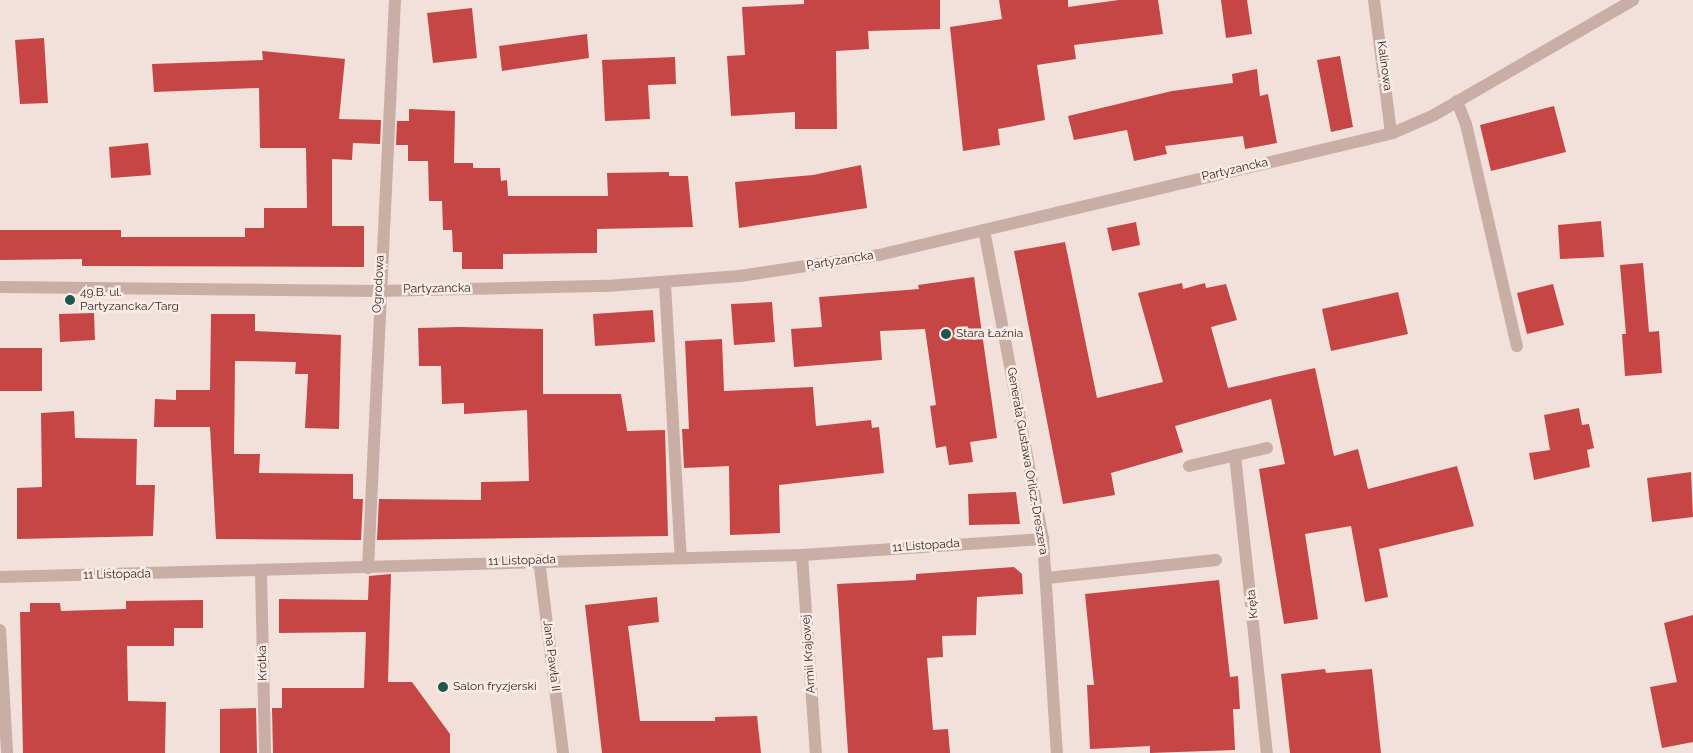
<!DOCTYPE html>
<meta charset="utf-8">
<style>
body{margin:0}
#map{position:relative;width:1693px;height:753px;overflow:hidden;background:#f1e1da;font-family:Raleway,sans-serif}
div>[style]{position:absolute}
.building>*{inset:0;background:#c54644}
.lane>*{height:12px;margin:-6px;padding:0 6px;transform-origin:6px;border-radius:6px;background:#c9aea6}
.street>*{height:12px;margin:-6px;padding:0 6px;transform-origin:6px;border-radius:6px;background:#c9aea6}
.dots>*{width:14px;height:14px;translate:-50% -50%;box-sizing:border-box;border:2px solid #f9ece6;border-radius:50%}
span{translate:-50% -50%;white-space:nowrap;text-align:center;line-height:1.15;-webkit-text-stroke:5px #f9ece6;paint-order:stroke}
.street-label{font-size:12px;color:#352827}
.poi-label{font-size:12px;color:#352827}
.left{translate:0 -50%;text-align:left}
</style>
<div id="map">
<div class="building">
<i style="clip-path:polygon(804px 0,940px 0,940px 29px,868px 31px,869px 49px,836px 51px,837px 129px,795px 129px,795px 112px,731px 116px,727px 56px,745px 55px,742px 7px,804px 4px)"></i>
<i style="clip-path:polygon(999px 0,1068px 0,1068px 7px,1119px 0,1158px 0,1163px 34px,1074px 45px,1076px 59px,1037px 65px,1045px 120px,998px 129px,1000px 145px,963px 151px,950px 27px,1002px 19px)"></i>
<i style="clip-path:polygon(1221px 0,1247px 0,1252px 34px,1226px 38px)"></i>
<i style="clip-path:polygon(472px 8px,477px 58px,433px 63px,427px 13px)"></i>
<i style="clip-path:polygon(587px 34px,589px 58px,502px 71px,499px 46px)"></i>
<i style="clip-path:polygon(44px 38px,48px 103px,20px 104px,15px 40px)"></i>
<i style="clip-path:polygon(262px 51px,345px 59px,339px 119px,381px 120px,380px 144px,353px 143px,352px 160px,332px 159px,332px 226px,364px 226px,364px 267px,82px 266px,82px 259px,0 260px,0 230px,121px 230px,121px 237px,245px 237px,245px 228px,264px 228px,264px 208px,307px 208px,306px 148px,260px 148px,259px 88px,154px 92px,152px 64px,263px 60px)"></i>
<i style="clip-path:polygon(1340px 56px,1353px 127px,1331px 132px,1317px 60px)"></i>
<i style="clip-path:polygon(675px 57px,676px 84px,648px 85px,650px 119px,605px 121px,602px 60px)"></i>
<i style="clip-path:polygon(1257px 69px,1260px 96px,1268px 94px,1277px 143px,1245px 149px,1243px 136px,1165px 146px,1167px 154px,1134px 161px,1127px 130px,1074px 140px,1068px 116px,1172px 91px,1233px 83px,1232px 74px)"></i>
<i style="clip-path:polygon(1554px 106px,1566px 152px,1491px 171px,1480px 125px)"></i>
<i style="clip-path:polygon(409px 109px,455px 111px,454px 163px,473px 163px,473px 168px,500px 168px,501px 181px,507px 180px,508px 196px,608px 196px,607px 173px,669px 172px,669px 176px,688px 176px,693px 227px,597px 229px,597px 253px,503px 254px,503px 269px,462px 269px,462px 252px,453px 252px,452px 230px,443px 230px,442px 201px,429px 201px,428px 161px,408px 161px,408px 145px,396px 145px,397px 121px,409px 121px)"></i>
<i style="clip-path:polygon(148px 143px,151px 175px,111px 178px,109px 147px)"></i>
<i style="clip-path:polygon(861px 165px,867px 208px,739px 228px,735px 182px,813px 175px)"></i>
<i style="clip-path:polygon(1601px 221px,1604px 257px,1560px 259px,1558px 225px)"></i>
<i style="clip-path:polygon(1136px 222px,1140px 245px,1112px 251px,1107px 228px)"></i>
<i style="clip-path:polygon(1065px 242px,1097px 398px,1163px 382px,1138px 293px,1182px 283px,1183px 289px,1205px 283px,1206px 288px,1226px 284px,1237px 320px,1211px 327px,1228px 388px,1315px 368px,1334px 456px,1358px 449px,1368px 489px,1457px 466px,1474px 526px,1379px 549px,1388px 597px,1365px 602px,1351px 526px,1305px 534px,1318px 619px,1284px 624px,1259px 469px,1285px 464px,1271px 399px,1175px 426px,1183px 452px,1111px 473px,1115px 495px,1063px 504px,1014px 251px)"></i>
<i style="clip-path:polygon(1643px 263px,1649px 332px,1659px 331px,1662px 373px,1625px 376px,1622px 334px,1626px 334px,1620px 265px)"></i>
<i style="clip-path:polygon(974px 277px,997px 438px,970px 442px,973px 462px,949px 465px,946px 446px,936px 448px,930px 406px,936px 405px,925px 329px,880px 331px,882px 360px,794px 367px,791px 329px,822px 327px,819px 297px,919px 289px,918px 285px)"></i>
<i style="clip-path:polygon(1553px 284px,1564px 325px,1527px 334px,1517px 293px)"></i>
<i style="clip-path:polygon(1398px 292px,1408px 334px,1331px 351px,1322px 309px)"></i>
<i style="clip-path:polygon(772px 302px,775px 342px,734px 345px,731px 304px)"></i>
<i style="clip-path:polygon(653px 310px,655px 342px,595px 346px,593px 314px)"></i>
<i style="clip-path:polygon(94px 313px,95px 340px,60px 342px,59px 314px)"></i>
<i style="clip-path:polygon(211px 314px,255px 314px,255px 331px,341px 335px,339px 429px,305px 428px,308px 374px,295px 374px,296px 362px,235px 361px,234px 454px,260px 454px,259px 473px,353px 474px,353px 499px,363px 499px,361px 540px,216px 539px,210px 427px,154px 427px,155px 399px,176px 400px,176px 390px,210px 390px)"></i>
<i style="clip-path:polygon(460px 327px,543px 329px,543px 394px,621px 394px,627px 431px,665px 430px,668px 536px,377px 540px,379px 499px,481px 500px,481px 482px,529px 481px,527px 410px,464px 414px,464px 403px,442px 404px,441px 366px,419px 366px,418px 328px)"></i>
<i style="clip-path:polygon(722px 339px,724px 391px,813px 387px,816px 426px,871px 420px,872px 428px,879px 427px,884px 473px,779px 485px,780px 533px,730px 535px,729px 466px,684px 468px,682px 429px,689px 429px,685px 341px)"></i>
<i style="clip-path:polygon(0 348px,42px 348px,42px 391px,0 391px)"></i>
<i style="clip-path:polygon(1579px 408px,1582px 425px,1589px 424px,1594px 448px,1587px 450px,1590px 467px,1534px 480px,1529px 453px,1550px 450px,1544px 415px)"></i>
<i style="clip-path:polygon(74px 411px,75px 438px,137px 439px,136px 485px,155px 485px,153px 536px,17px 539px,17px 488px,42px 487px,41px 413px)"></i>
<i style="clip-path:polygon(1691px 472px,1693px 517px,1652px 522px,1647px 478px)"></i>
<i style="clip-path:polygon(1016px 492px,1020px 524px,969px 525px,968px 494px)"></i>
<i style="clip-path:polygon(1014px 567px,1022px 574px,1023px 594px,977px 597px,976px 635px,942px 636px,943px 657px,927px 658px,933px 730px,948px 729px,950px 753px,848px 753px,837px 584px,916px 580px,916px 574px)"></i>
<i style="clip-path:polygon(391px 574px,388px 682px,412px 682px,450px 734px,450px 753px,273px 753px,272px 708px,282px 708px,282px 688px,364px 688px,366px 632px,279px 633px,279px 599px,368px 600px,369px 576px)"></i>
<i style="clip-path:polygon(1219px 580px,1230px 677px,1238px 676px,1240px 709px,1233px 709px,1235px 750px,1150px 753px,1150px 746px,1090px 749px,1087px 685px,1094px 685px,1085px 594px)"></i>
<i style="clip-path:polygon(657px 597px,659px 622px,628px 626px,640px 721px,715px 721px,715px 717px,757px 716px,761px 753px,602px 753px,585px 605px)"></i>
<i style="clip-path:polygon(203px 600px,203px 628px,174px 628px,174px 646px,127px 646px,128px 701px,166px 702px,165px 753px,23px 753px,20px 612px,30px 612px,30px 603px,60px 603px,61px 611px,126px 609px,126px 601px)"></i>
<i style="clip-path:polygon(1693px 615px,1693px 742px,1662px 748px,1650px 687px,1677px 682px,1664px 623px)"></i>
<i style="clip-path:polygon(1325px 669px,1326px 673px,1372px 669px,1381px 753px,1290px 753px,1281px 674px)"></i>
<i style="clip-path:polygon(256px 708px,257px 753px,220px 753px,220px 709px)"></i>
</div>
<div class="lane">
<i style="left:1457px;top:101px;width:25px;rotate:69deg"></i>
<i style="left:1466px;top:124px;width:228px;rotate:77.1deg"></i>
<i style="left:1047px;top:578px;width:170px;rotate:-6.1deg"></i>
</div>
<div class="street">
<i style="left:1374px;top:0;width:134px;rotate:82.7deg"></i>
<i style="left:984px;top:230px;width:315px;rotate:79.2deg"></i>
<i style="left:1043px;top:539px;width:214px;rotate:86.3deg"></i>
<i style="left:665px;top:284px;width:274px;rotate:86.7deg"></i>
<i style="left:0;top:287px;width:379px;rotate:0.6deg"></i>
<i style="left:379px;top:291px;width:228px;rotate:-1.3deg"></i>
<i style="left:607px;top:286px;width:133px;rotate:-4.3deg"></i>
<i style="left:740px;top:276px;width:141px;rotate:-8.6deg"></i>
<i style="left:879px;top:255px;width:528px;rotate:-13.35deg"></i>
<i style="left:1393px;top:133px;width:45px;rotate:-23.7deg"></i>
<i style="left:1434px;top:115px;width:230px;rotate:-30deg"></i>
<i style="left:1235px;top:455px;width:300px;rotate:83.9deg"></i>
<i style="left:1189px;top:466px;width:80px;rotate:-13deg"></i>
<i style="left:802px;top:555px;width:198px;rotate:86deg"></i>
<i style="left:539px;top:560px;width:194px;rotate:82.9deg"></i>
<i style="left:368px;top:568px;width:569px;rotate:-87.28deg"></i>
<i style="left:261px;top:573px;width:180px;rotate:88.7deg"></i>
<i style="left:0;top:577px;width:802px;rotate:-1.57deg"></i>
<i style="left:802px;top:555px;width:242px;rotate:-3.8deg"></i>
<i style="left:0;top:630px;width:123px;rotate:86.7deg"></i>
</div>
<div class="dots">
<i style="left:70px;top:300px;background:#1d564d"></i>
<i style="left:946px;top:334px;background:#1d564d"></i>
<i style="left:443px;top:687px;background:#1d564d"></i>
</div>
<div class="street-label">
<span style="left:1384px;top:66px;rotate:82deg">Kalinowa</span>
<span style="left:1235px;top:170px;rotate:-13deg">Partyzancka</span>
<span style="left:840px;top:261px;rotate:-9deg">Partyzancka</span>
<span style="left:379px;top:284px;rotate:-87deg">Ogrodowa</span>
<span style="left:437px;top:289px;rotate:-1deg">Partyzancka</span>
<span style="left:1027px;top:461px;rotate:80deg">Generała Gustawa Orlicz-Dreszera</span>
<span style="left:926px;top:546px;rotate:-4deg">11 Listopada</span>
<span style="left:522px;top:561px;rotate:-2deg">11 Listopada</span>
<span style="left:117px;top:575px;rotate:-1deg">11 Listopada</span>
<span style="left:1253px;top:604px;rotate:-96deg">Kręta</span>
<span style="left:809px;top:654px;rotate:-94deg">Armii Krajowej</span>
<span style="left:551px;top:656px;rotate:83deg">Jana Pawła II</span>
<span style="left:263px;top:663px;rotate:-91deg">Krótka</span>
</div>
<div class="poi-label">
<span class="left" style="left:80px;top:300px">49.B. ul.<br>Partyzancka/Targ</span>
<span class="left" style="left:956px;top:334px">Stara Łaźnia</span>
<span class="left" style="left:453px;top:687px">Salon fryzjerski</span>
</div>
</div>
